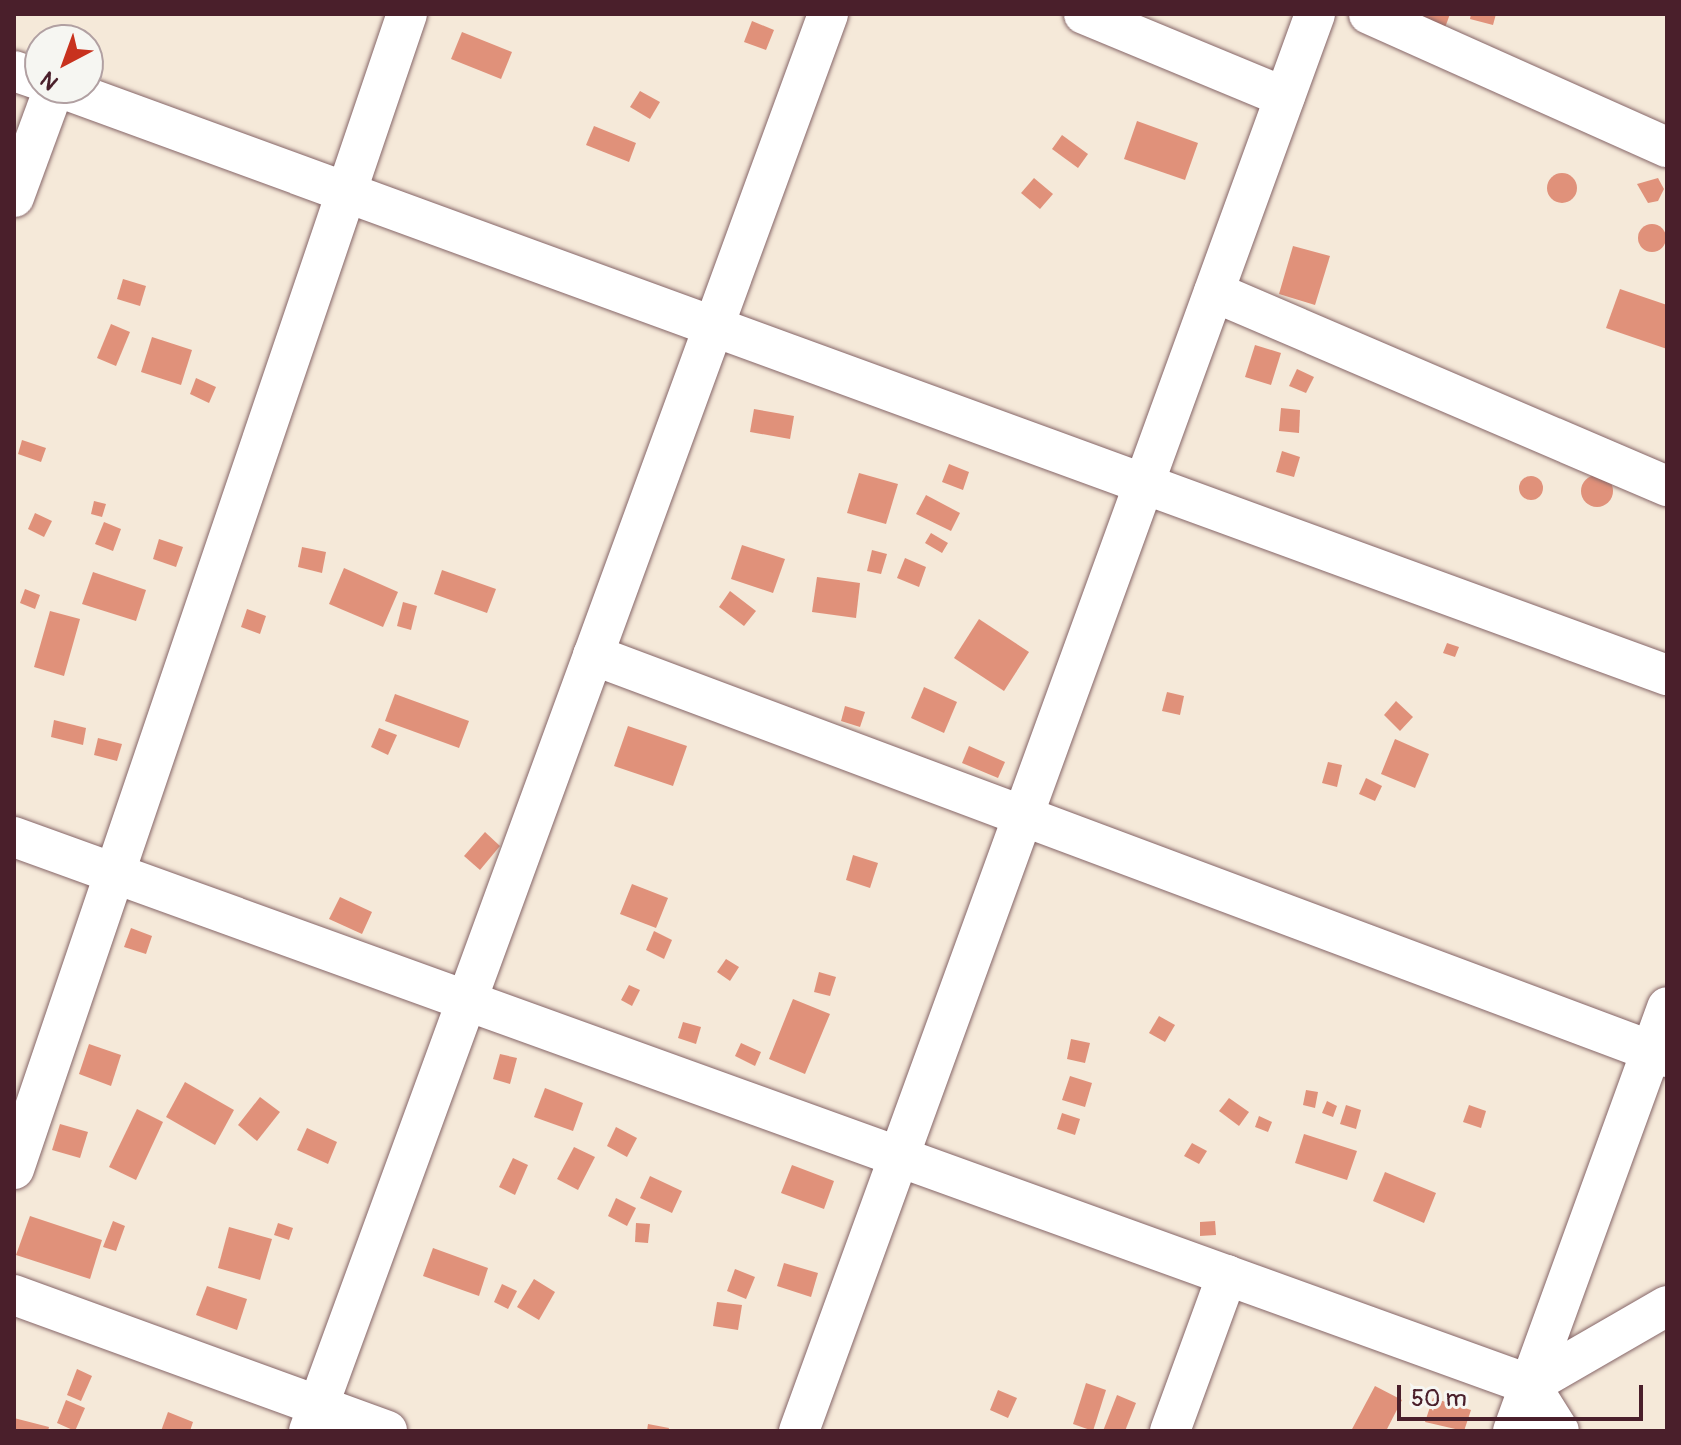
<!DOCTYPE html>
<style>
body{margin:0}
#map{position:relative;width:1681px;height:1445px;overflow:hidden;background:#f5e9d9;font-family:Pangolin,sans-serif}
div>[style]{position:absolute}
.building>*{inset:0;background:#e0917a}
.round{border-radius:50%}
.roads{filter:drop-shadow(0 0 2px #866668) drop-shadow(0 0 2px #866668)}
.minor>*{height:40px;margin:-20px;padding:0 20px;transform-origin:20px;border-radius:20px;background:#fff}
span{translate:-50% -50%;white-space:nowrap;text-align:center;line-height:1.15;-webkit-text-stroke:8px #f6f6f2;paint-order:stroke}
.frame{position:absolute;inset:0;border:16px solid #4a1f2b;pointer-events:none}
.north{position:absolute;left:24px;top:24px;width:80px;height:80px;box-sizing:border-box;background:#f6f6f2;border:2px solid #b1a0a2;border-radius:50%;rotate:221deg;font-size:22px;font-weight:700;line-height:32px;text-align:center;color:#4a1f2b}
.north::after{content:'';display:block;margin:auto;width:28px;height:36px;background:#c8321e;clip-path:polygon(50% 0,100% 100%,50% 72%,0 100%)}
.scale{position:absolute;left:1397px;top:1385px;width:246px;height:36px;box-sizing:border-box;border:4px solid #4a1f2b;border-top:0;padding-left:10px;font-size:24px;line-height:28px;white-space:nowrap;color:#4a1f2b;-webkit-text-stroke:6px #f6f6f2;paint-order:stroke}
</style>
<div id="map">
<div class="building">
<i style="clip-path:polygon(1392px 14px,1450px 14px,1443px 33px)"></i>
<i style="clip-path:polygon(1471px 14px,1496px 14px,1493px 25px,1470px 19px)"></i>
<i style="clip-path:polygon(752px 21px,774px 30px,766px 50px,744px 42px)"></i>
<i style="clip-path:polygon(462px 32px,512px 52px,501px 79px,451px 59px)"></i>
<i style="clip-path:polygon(640px 91px,660px 102px,650px 119px,630px 107px)"></i>
<i style="clip-path:polygon(1137px 121px,1198px 143px,1185px 180px,1124px 159px)"></i>
<i style="clip-path:polygon(594px 126px,636px 143px,629px 162px,586px 145px)"></i>
<i style="clip-path:polygon(1062px 135px,1088px 154px,1078px 168px,1052px 149px)"></i>
<i class="round" style="left:1547px;top:173px;width:30px;height:30px"></i>
<i style="clip-path:polygon(1034px 178px,1053px 194px,1040px 209px,1021px 193px)"></i>
<i style="clip-path:polygon(1658px 178px,1664px 189px,1658px 201px,1648px 203px,1637px 184px)"></i>
<i class="round" style="left:1638px;top:224px;width:28px;height:28px"></i>
<i style="clip-path:polygon(1293px 246px,1330px 256px,1315px 305px,1279px 294px)"></i>
<i style="clip-path:polygon(123px 279px,146px 286px,140px 306px,117px 299px)"></i>
<i style="clip-path:polygon(1620px 289px,1667px 305px,1667px 349px,1606px 328px)"></i>
<i style="clip-path:polygon(111px 324px,130px 332px,116px 366px,97px 358px)"></i>
<i style="clip-path:polygon(152px 337px,192px 350px,181px 385px,141px 372px)"></i>
<i style="clip-path:polygon(1255px 345px,1281px 353px,1271px 385px,1245px 377px)"></i>
<i style="clip-path:polygon(1297px 369px,1314px 377px,1306px 393px,1289px 386px)"></i>
<i style="clip-path:polygon(196px 378px,216px 387px,209px 403px,190px 394px)"></i>
<i style="clip-path:polygon(1281px 408px,1300px 410px,1299px 433px,1279px 431px)"></i>
<i style="clip-path:polygon(754px 409px,794px 416px,790px 439px,750px 432px)"></i>
<i style="clip-path:polygon(22px 440px,46px 448px,41px 462px,18px 454px)"></i>
<i style="clip-path:polygon(1282px 451px,1300px 457px,1294px 477px,1276px 472px)"></i>
<i style="clip-path:polygon(949px 464px,969px 472px,963px 490px,942px 482px)"></i>
<i style="clip-path:polygon(859px 473px,898px 484px,886px 524px,847px 513px)"></i>
<i class="round" style="left:1581px;top:475px;width:32px;height:32px"></i>
<i class="round" style="left:1519px;top:476px;width:24px;height:24px"></i>
<i style="clip-path:polygon(926px 495px,960px 513px,951px 531px,916px 514px)"></i>
<i style="clip-path:polygon(94px 501px,106px 504px,102px 517px,91px 514px)"></i>
<i style="clip-path:polygon(35px 513px,52px 521px,44px 537px,28px 529px)"></i>
<i style="clip-path:polygon(104px 522px,121px 529px,113px 551px,95px 544px)"></i>
<i style="clip-path:polygon(931px 533px,948px 543px,942px 553px,925px 543px)"></i>
<i style="clip-path:polygon(159px 539px,183px 547px,176px 567px,153px 559px)"></i>
<i style="clip-path:polygon(742px 545px,785px 559px,773px 593px,731px 579px)"></i>
<i style="clip-path:polygon(302px 547px,326px 552px,322px 573px,298px 567px)"></i>
<i style="clip-path:polygon(872px 550px,887px 554px,881px 574px,867px 571px)"></i>
<i style="clip-path:polygon(905px 558px,926px 567px,919px 587px,897px 578px)"></i>
<i style="clip-path:polygon(344px 568px,398px 592px,383px 627px,329px 604px)"></i>
<i style="clip-path:polygon(442px 570px,496px 589px,487px 613px,434px 594px)"></i>
<i style="clip-path:polygon(93px 572px,146px 590px,136px 621px,82px 604px)"></i>
<i style="clip-path:polygon(817px 577px,860px 583px,856px 618px,812px 612px)"></i>
<i style="clip-path:polygon(25px 589px,40px 595px,35px 609px,20px 603px)"></i>
<i style="clip-path:polygon(730px 591px,756px 611px,744px 626px,719px 607px)"></i>
<i style="clip-path:polygon(403px 602px,417px 606px,411px 630px,397px 626px)"></i>
<i style="clip-path:polygon(247px 609px,266px 616px,260px 634px,241px 627px)"></i>
<i style="clip-path:polygon(50px 611px,80px 619px,64px 676px,34px 667px)"></i>
<i style="clip-path:polygon(979px 619px,1029px 652px,1004px 691px,954px 658px)"></i>
<i style="clip-path:polygon(1447px 643px,1459px 647px,1455px 657px,1443px 653px)"></i>
<i style="clip-path:polygon(924px 687px,957px 702px,944px 733px,911px 718px)"></i>
<i style="clip-path:polygon(1167px 692px,1184px 696px,1180px 715px,1162px 711px)"></i>
<i style="clip-path:polygon(395px 694px,469px 721px,459px 748px,385px 721px)"></i>
<i style="clip-path:polygon(1396px 701px,1413px 717px,1400px 731px,1384px 715px)"></i>
<i style="clip-path:polygon(845px 706px,865px 712px,860px 727px,841px 721px)"></i>
<i style="clip-path:polygon(54px 720px,86px 728px,83px 745px,51px 737px)"></i>
<i style="clip-path:polygon(628px 726px,687px 746px,673px 786px,614px 766px)"></i>
<i style="clip-path:polygon(379px 728px,397px 735px,388px 755px,371px 747px)"></i>
<i style="clip-path:polygon(98px 738px,122px 744px,117px 761px,94px 755px)"></i>
<i style="clip-path:polygon(1395px 739px,1429px 754px,1415px 788px,1381px 774px)"></i>
<i style="clip-path:polygon(969px 746px,1005px 762px,998px 778px,962px 763px)"></i>
<i style="clip-path:polygon(1328px 762px,1342px 765px,1337px 787px,1322px 783px)"></i>
<i style="clip-path:polygon(1366px 778px,1382px 786px,1375px 801px,1359px 794px)"></i>
<i style="clip-path:polygon(485px 832px,500px 846px,480px 870px,464px 856px)"></i>
<i style="clip-path:polygon(853px 855px,878px 863px,870px 888px,846px 880px)"></i>
<i style="clip-path:polygon(632px 884px,668px 898px,656px 928px,620px 914px)"></i>
<i style="clip-path:polygon(340px 897px,372px 912px,362px 934px,329px 919px)"></i>
<i style="clip-path:polygon(131px 928px,152px 936px,146px 954px,124px 947px)"></i>
<i style="clip-path:polygon(654px 931px,672px 940px,664px 959px,646px 950px)"></i>
<i style="clip-path:polygon(726px 959px,739px 967px,730px 981px,717px 972px)"></i>
<i style="clip-path:polygon(819px 972px,836px 977px,830px 996px,814px 992px)"></i>
<i style="clip-path:polygon(629px 985px,640px 990px,632px 1006px,621px 1000px)"></i>
<i style="clip-path:polygon(793px 999px,830px 1014px,805px 1074px,769px 1059px)"></i>
<i style="clip-path:polygon(1159px 1016px,1175px 1025px,1165px 1042px,1149px 1033px)"></i>
<i style="clip-path:polygon(683px 1022px,701px 1027px,696px 1044px,678px 1038px)"></i>
<i style="clip-path:polygon(1071px 1039px,1090px 1043px,1085px 1063px,1067px 1059px)"></i>
<i style="clip-path:polygon(741px 1043px,761px 1052px,755px 1066px,735px 1056px)"></i>
<i style="clip-path:polygon(89px 1044px,121px 1055px,111px 1086px,79px 1074px)"></i>
<i style="clip-path:polygon(500px 1054px,517px 1058px,510px 1084px,493px 1079px)"></i>
<i style="clip-path:polygon(1070px 1076px,1092px 1083px,1085px 1107px,1062px 1100px)"></i>
<i style="clip-path:polygon(185px 1082px,234px 1110px,215px 1145px,166px 1117px)"></i>
<i style="clip-path:polygon(545px 1088px,583px 1103px,573px 1131px,534px 1117px)"></i>
<i style="clip-path:polygon(1306px 1090px,1318px 1092px,1315px 1108px,1303px 1105px)"></i>
<i style="clip-path:polygon(260px 1097px,280px 1112px,257px 1141px,238px 1125px)"></i>
<i style="clip-path:polygon(1229px 1098px,1249px 1112px,1239px 1126px,1219px 1111px)"></i>
<i style="clip-path:polygon(1327px 1101px,1337px 1106px,1333px 1117px,1322px 1113px)"></i>
<i style="clip-path:polygon(1346px 1105px,1361px 1110px,1356px 1129px,1340px 1124px)"></i>
<i style="clip-path:polygon(1469px 1105px,1486px 1111px,1481px 1128px,1463px 1122px)"></i>
<i style="clip-path:polygon(137px 1109px,163px 1122px,136px 1180px,109px 1167px)"></i>
<i style="clip-path:polygon(1062px 1113px,1080px 1119px,1075px 1135px,1057px 1129px)"></i>
<i style="clip-path:polygon(1259px 1116px,1272px 1122px,1268px 1132px,1255px 1127px)"></i>
<i style="clip-path:polygon(60px 1124px,88px 1132px,80px 1158px,52px 1150px)"></i>
<i style="clip-path:polygon(616px 1127px,637px 1138px,627px 1157px,607px 1146px)"></i>
<i style="clip-path:polygon(307px 1128px,337px 1142px,328px 1164px,297px 1150px)"></i>
<i style="clip-path:polygon(1304px 1134px,1357px 1151px,1347px 1180px,1295px 1163px)"></i>
<i style="clip-path:polygon(1192px 1143px,1207px 1151px,1199px 1164px,1184px 1156px)"></i>
<i style="clip-path:polygon(574px 1147px,595px 1157px,578px 1190px,557px 1179px)"></i>
<i style="clip-path:polygon(513px 1158px,528px 1165px,515px 1195px,499px 1187px)"></i>
<i style="clip-path:polygon(792px 1165px,834px 1181px,824px 1209px,781px 1193px)"></i>
<i style="clip-path:polygon(1385px 1172px,1436px 1193px,1424px 1223px,1373px 1201px)"></i>
<i style="clip-path:polygon(650px 1176px,682px 1191px,672px 1213px,640px 1198px)"></i>
<i style="clip-path:polygon(616px 1198px,636px 1208px,627px 1226px,608px 1216px)"></i>
<i style="clip-path:polygon(30px 1216px,102px 1240px,90px 1279px,16px 1255px)"></i>
<i style="clip-path:polygon(113px 1221px,125px 1226px,116px 1251px,103px 1247px)"></i>
<i style="clip-path:polygon(1215px 1221px,1216px 1235px,1200px 1236px,1200px 1222px)"></i>
<i style="clip-path:polygon(278px 1223px,293px 1228px,289px 1240px,274px 1235px)"></i>
<i style="clip-path:polygon(636px 1223px,650px 1224px,648px 1243px,635px 1242px)"></i>
<i style="clip-path:polygon(229px 1227px,272px 1239px,260px 1280px,218px 1268px)"></i>
<i style="clip-path:polygon(433px 1248px,488px 1268px,479px 1296px,423px 1276px)"></i>
<i style="clip-path:polygon(784px 1263px,818px 1273px,811px 1297px,777px 1286px)"></i>
<i style="clip-path:polygon(735px 1269px,755px 1277px,746px 1299px,727px 1291px)"></i>
<i style="clip-path:polygon(534px 1279px,555px 1292px,539px 1320px,517px 1307px)"></i>
<i style="clip-path:polygon(502px 1284px,517px 1291px,508px 1309px,494px 1302px)"></i>
<i style="clip-path:polygon(207px 1286px,247px 1299px,237px 1330px,196px 1315px)"></i>
<i style="clip-path:polygon(717px 1302px,742px 1305px,738px 1330px,713px 1326px)"></i>
<i style="clip-path:polygon(77px 1369px,92px 1376px,81px 1401px,67px 1395px)"></i>
<i style="clip-path:polygon(1086px 1383px,1106px 1390px,1093px 1431px,1073px 1424px)"></i>
<i style="clip-path:polygon(1375px 1386px,1402px 1400px,1386px 1431px,1351px 1431px)"></i>
<i style="clip-path:polygon(998px 1390px,1017px 1398px,1008px 1418px,990px 1410px)"></i>
<i style="clip-path:polygon(1117px 1395px,1136px 1403px,1125px 1431px,1103px 1431px)"></i>
<i style="clip-path:polygon(1433px 1398px,1471px 1410px,1464px 1431px,1425px 1422px)"></i>
<i style="clip-path:polygon(66px 1400px,85px 1408px,75px 1431px,57px 1423px)"></i>
<i style="clip-path:polygon(168px 1412px,193px 1422px,190px 1431px,161px 1431px)"></i>
<i style="clip-path:polygon(14px 1418px,49px 1427px,48px 1431px,14px 1431px)"></i>
<i style="clip-path:polygon(648px 1424px,669px 1428px,668px 1431px,647px 1431px)"></i>
</div>
<div class="roads">
<div class="minor">
<i style="left:1084px;top:14px;width:217px;rotate:22.5deg"></i>
<i style="left:1369px;top:14px;width:326px;rotate:24.1deg"></i>
<i style="left:14px;top:71px;width:28px;rotate:19deg"></i>
<i style="left:61px;top:88px;width:1710px;rotate:20.08deg"></i>
<i style="left:14px;top:197px;width:116px;rotate:-69.8deg"></i>
<i style="left:1214px;top:292px;width:493px;rotate:23.2deg"></i>
<i style="left:593px;top:655px;width:1147px;rotate:20.52deg"></i>
<i style="left:14px;top:837px;width:1612px;rotate:19.87deg"></i>
<i style="left:1530px;top:1385px;width:54px;rotate:57.8deg"></i>
<i style="left:14px;top:1169px;width:1220px;rotate:-71.21deg"></i>
<i style="left:14px;top:1295px;width:397px;rotate:20deg"></i>
<i style="left:1530px;top:1385px;width:158px;rotate:-30deg"></i>
<i style="left:309px;top:1431px;width:1509px;rotate:-69.88deg"></i>
<i style="left:799px;top:1431px;width:1508px;rotate:-69.99deg"></i>
<i style="left:1170px;top:1431px;width:166px;rotate:-69.9deg"></i>
<i style="left:1513px;top:1431px;width:451px;rotate:-70deg"></i>
</div>
</div>
<div class="frame"></div>
<div class="north">N</div>
<div class="scale">50 m</div>
</div>
